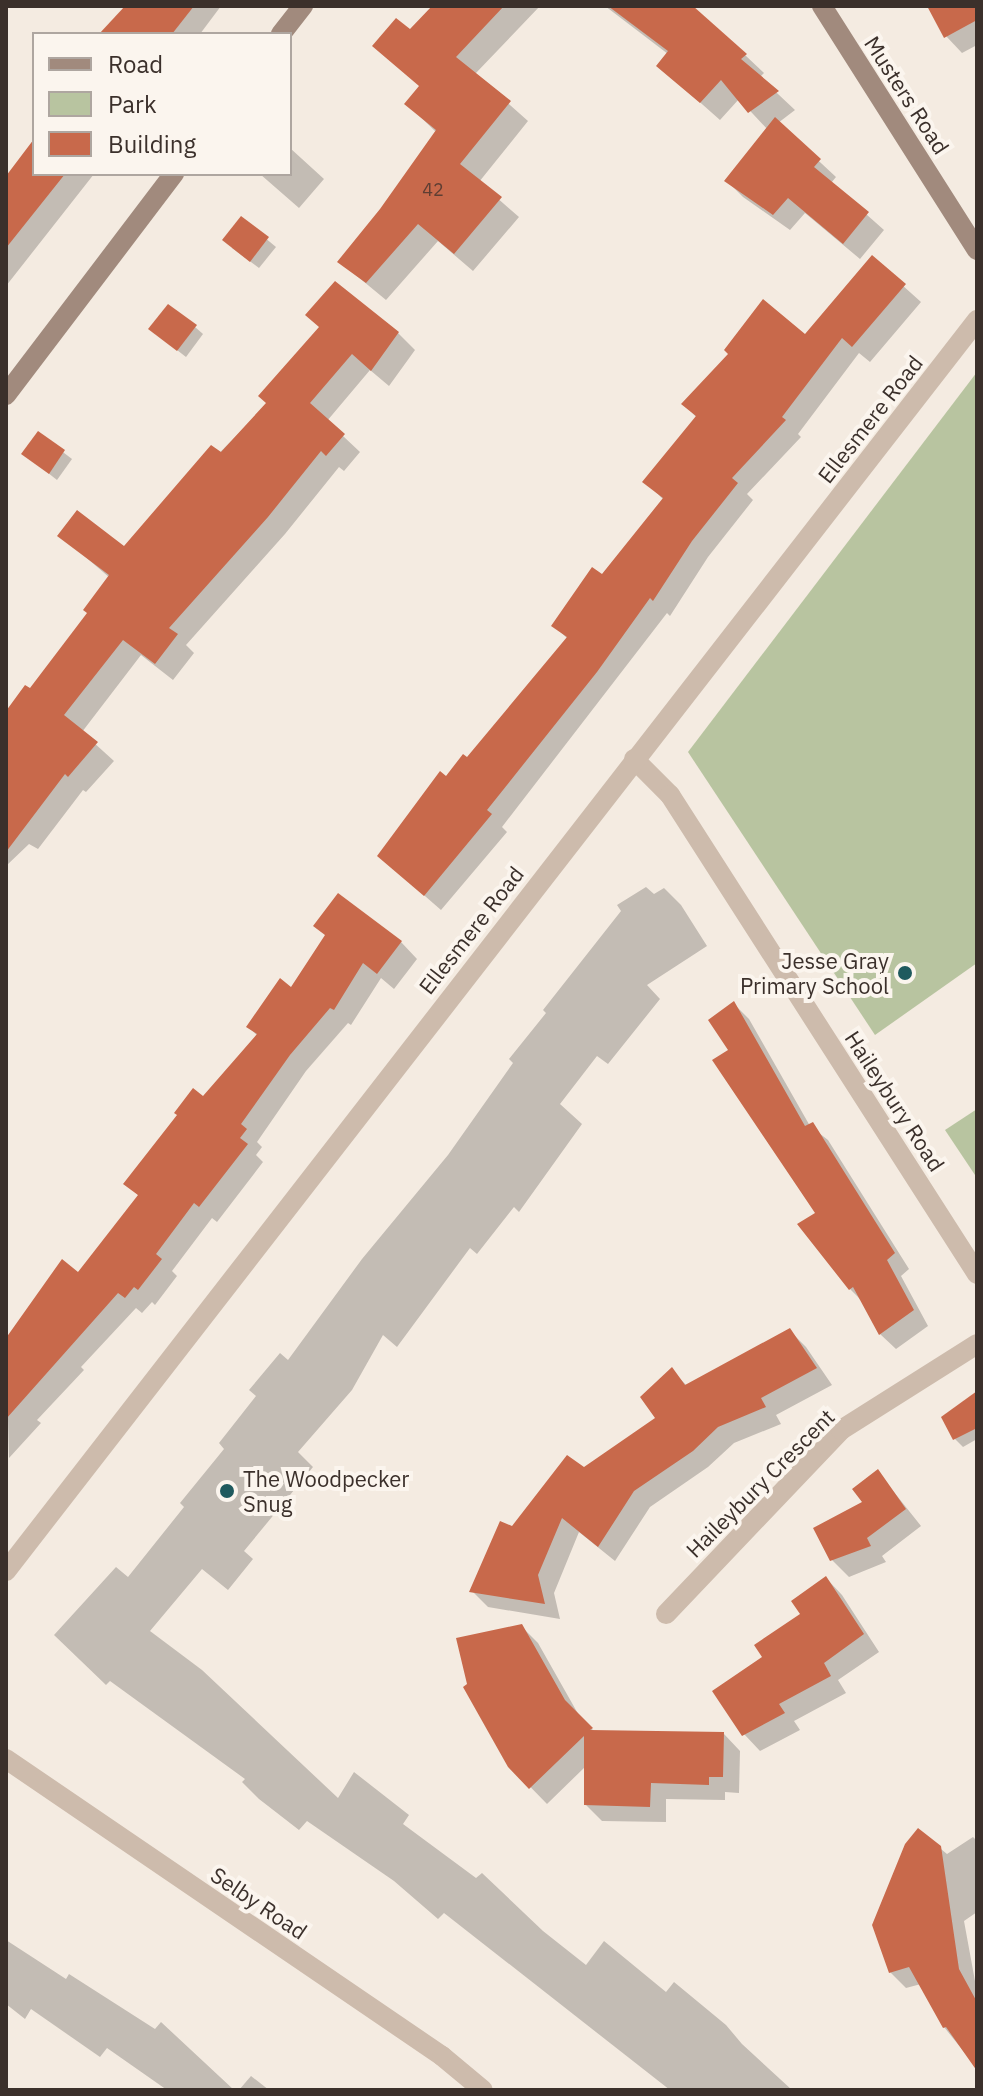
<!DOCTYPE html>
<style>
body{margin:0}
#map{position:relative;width:983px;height:2096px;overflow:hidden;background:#f4ebe1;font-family:"IBM Plex Sans",sans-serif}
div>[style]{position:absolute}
.green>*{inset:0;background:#b8c4a0}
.shadow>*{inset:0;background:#0003}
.building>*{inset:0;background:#c8694b}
.street>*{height:20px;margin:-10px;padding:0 10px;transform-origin:10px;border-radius:10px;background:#cdbbac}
.secondary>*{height:20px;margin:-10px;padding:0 10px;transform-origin:10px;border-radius:10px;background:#a18a7d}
.dots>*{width:22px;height:22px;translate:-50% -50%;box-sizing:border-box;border:4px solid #fbf5ee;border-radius:50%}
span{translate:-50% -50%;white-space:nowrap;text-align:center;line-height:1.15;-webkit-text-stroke:8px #fbf5ee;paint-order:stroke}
.number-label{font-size:18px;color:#5e3e33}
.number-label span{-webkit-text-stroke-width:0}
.street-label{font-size:22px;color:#3b302b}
.poi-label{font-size:22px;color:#3b302b}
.right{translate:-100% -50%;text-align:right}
.left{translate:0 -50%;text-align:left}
.frame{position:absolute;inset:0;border:8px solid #3b302b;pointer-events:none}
.legend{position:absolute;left:32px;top:32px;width:260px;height:144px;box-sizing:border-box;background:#fbf5ee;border:2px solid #aea6a0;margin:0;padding:10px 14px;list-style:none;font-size:24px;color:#3b302b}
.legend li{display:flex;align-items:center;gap:16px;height:40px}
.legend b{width:40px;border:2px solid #aea6a0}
</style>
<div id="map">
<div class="green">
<i style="clip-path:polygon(977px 372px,977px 963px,875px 1035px,688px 752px)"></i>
<i style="clip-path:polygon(977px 1109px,977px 1178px,945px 1130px)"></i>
</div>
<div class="shadow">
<i style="clip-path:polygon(128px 6px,221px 6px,200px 34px,110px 34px)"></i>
<i style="clip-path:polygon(435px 6px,540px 6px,475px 74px,528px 121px,479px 182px,519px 217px,473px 271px,438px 241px,386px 300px,340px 262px,382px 210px,436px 132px,407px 104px,420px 87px,410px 32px)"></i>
<i style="clip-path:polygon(605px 6px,687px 6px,745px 55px,764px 73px,760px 77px,795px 110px,778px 123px,836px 177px,831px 183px,884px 230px,860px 259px,805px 213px,790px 230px,743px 197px,727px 181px,768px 130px,739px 99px,720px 120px,659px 66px,668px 54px)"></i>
<i style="clip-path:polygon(930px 6px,977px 6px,977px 45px,962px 53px,946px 36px)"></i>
<i style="clip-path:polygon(34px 142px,34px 174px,94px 174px,6px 286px,6px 185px)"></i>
<i style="clip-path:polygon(290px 148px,324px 179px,299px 208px,260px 174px,290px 174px)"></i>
<i style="clip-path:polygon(241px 218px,276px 247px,259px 268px,232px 248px)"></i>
<i style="clip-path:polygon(872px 258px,921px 302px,870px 362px,859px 353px,798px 434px,801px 437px,747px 494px,753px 500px,708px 557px,670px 616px,667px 613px,502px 827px,507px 832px,441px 910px,379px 856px,446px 779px,467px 760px,568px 639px,554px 626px,602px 577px,664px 500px,645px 482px,697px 418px,684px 404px,805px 337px)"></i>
<i style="clip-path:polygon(195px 327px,203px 334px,186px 357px,159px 336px)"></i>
<i style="clip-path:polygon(321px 328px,398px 333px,415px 350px,389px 386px,370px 370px,327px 421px,360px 452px,344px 471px,339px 467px,285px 534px,186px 645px,194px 653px,173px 680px,141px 655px,82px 732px,114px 761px,86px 792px,83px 790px,38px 849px,29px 844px,6px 866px,6px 715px,30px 691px,90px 614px,110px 578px,60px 535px,124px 549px,268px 404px)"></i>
<i style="clip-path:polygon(38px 433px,72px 459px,57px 480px,24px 454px)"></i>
<i style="clip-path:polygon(646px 887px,654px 894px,664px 888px,681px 905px,707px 946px,647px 985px,660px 999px,608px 1064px,597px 1056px,560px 1104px,582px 1124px,519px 1212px,514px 1207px,477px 1254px,470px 1248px,397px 1347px,383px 1335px,352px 1390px,298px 1452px,313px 1467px,244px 1551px,253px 1559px,228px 1590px,202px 1569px,150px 1631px,202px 1670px,338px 1798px,354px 1772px,409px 1815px,403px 1824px,476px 1878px,482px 1873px,543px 1931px,586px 1965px,604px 1941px,666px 1992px,674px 1982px,726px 2025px,742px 2044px,792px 2090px,670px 2090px,444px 1913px,438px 1919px,394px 1881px,307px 1821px,299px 1830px,259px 1799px,242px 1782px,245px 1779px,110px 1681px,106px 1685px,54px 1635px,116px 1567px,128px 1577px,184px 1507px,180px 1503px,224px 1449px,219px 1443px,256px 1396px,249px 1390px,280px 1353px,288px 1360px,362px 1259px,448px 1155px,513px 1063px,509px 1059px,546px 1013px,543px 1010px,621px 911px,617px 905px)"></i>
<i style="clip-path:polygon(401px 942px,417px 959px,394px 989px,381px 978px,351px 1025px,348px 1023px,306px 1071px,257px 1142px,262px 1147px,256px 1155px,263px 1162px,217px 1222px,212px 1218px,172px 1271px,177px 1276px,155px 1305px,152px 1302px,142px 1313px,136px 1308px,81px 1367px,84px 1370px,37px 1420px,41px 1423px,9px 1458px,6px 1342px,78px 1275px,139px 1196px,126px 1183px,258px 1036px,248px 1027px,291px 990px)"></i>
<i style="clip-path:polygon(734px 1004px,749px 1019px,810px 1126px,828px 1140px,909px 1269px,901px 1276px,928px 1326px,896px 1349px,880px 1334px,863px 1302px,850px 1289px,817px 1214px,731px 1051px)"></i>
<i style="clip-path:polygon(790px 1331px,806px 1347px,832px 1385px,776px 1415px,781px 1424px,734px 1443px,708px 1467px,650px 1507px,615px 1561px,579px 1532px,554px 1593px,560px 1619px,488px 1607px,472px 1591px,513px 1528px,583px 1470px,657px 1418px,672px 1370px,687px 1386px)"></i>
<i style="clip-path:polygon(977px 1396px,977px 1439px,963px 1447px,955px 1439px)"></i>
<i style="clip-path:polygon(878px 1472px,921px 1526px,882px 1556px,886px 1562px,849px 1577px,832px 1560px)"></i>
<i style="clip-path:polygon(826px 1578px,842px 1595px,879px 1652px,838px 1680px,846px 1693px,794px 1721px,800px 1730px,760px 1751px,744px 1734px,765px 1657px,802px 1614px)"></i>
<i style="clip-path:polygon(521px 1626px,538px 1643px,581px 1719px,595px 1732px,724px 1734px,740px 1751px,739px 1793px,725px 1792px,725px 1800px,666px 1799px,666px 1822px,602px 1821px,586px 1805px,586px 1766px,547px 1804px,510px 1766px)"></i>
<i style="clip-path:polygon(919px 1831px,947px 1854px,973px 1837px,977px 1841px,977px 1912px,964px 1921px,977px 1992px,977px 2068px,944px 2027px,921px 1984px,906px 1988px,890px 1972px)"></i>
<i style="clip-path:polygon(6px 1940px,66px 1979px,69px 1974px,155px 2029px,161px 2022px,234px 2090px,167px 2090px,107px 2048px,100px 2057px,31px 2009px,25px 2019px,6px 2004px)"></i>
<i style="clip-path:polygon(251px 2076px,269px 2090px,239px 2090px)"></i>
</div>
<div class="building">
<i style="clip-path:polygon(125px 6px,194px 6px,172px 34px,99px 34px)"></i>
<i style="clip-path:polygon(432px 6px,504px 6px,456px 57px,511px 101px,460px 164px,502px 197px,454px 254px,418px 224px,366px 283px,337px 262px,380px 209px,436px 130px,404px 104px,419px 86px,372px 46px,396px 18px,410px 29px)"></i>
<i style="clip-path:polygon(608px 6px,693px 6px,747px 54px,741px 59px,779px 91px,748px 113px,721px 80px,700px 103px,656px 66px,668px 51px)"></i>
<i style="clip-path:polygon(927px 6px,977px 6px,977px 20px,944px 38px)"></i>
<i style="clip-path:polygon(775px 117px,821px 159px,814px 167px,869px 212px,843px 244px,788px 198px,773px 215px,724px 181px)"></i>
<i style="clip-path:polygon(34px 139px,34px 174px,65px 174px,6px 248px,6px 176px)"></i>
<i style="clip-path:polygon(241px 216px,269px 237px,250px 262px,222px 240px)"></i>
<i style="clip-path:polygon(872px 255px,906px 284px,852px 347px,842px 338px,782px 417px,786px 420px,732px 478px,738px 483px,692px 541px,653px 601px,650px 598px,597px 672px,487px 810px,492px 814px,424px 896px,377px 856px,440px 771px,446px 776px,463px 754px,467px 757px,567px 637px,551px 626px,592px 567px,602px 574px,663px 498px,642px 482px,696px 416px,681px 404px,728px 354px,724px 350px,763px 299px,805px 334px)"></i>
<i style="clip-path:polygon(335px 281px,399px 332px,371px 371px,352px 354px,310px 403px,345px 434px,326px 456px,321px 451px,268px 517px,169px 628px,178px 634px,155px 664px,123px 640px,64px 715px,98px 742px,68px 777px,65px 774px,6px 852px,6px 711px,25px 685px,30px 688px,87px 613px,83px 610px,109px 575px,57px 536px,77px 510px,124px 546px,211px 445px,221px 452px,266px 403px,258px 396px,319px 327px,305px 315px)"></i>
<i style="clip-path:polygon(168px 304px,197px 325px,177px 351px,148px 329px)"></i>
<i style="clip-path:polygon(38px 431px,65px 450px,49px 474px,21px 454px)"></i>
<i style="clip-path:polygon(338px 893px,402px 941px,377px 974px,363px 963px,334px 1010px,330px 1008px,290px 1055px,241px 1124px,247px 1129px,240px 1138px,248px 1144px,199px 1207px,194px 1203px,156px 1254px,162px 1259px,138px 1290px,134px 1287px,125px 1298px,118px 1293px,6px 1419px,6px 1338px,62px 1259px,78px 1272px,138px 1195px,123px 1184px,177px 1115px,174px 1113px,193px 1088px,203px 1096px,257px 1034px,246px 1027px,280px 978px,291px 987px,325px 935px,313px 926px)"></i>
<i style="clip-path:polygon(734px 1001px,805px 1126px,813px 1122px,895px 1253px,887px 1260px,914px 1310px,879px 1335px,853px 1287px,849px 1290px,797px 1224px,815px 1213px,712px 1060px,728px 1050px,708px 1020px)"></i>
<i style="clip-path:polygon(790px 1328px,817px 1368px,761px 1398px,766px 1407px,718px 1427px,693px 1451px,634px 1491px,598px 1547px,562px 1518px,538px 1575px,545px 1604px,469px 1592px,500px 1521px,512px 1526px,567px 1455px,584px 1467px,655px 1418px,640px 1397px,672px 1367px,685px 1385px)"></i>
<i style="clip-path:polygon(977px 1391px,977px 1428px,953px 1440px,941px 1417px)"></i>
<i style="clip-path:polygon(878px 1469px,906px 1509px,867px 1538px,871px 1546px,830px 1561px,813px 1528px,862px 1502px,852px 1489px)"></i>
<i style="clip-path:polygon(826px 1576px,864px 1634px,824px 1663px,831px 1676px,779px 1704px,785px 1713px,742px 1736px,712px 1691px,762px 1657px,754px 1645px,800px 1614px,791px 1601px)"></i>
<i style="clip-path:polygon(522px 1624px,565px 1700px,593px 1728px,590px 1730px,724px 1732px,723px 1777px,709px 1777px,709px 1785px,651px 1783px,650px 1807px,584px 1805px,584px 1736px,529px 1789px,508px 1767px,463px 1687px,467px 1684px,456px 1638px)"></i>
<i style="clip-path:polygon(918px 1828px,941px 1846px,959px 1969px,977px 2002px,977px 2071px,946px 2027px,943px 2028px,909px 1967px,889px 1973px,872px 1925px,905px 1844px)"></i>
</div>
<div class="street">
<i style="left:634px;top:759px;width:51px;rotate:45deg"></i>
<i style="left:670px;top:795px;width:569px;rotate:57.34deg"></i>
<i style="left:6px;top:1571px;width:1584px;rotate:-52.18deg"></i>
<i style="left:666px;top:1614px;width:254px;rotate:-46.4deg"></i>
<i style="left:841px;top:1430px;width:161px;rotate:-32.3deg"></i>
<i style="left:6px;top:1759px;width:528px;rotate:34.26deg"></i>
<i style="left:442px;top:2056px;width:53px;rotate:39.7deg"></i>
</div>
<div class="secondary">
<i style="left:822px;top:6px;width:289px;rotate:57.6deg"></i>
<i style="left:281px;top:34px;width:36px;rotate:-52deg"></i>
<i style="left:6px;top:395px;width:278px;rotate:-52.8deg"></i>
</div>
<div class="dots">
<i style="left:905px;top:973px;background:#1f5a5e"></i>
<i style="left:227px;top:1491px;background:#1f5a5e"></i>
</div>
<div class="number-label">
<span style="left:433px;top:190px">42</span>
</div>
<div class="street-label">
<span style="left:907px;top:95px;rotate:57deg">Musters Road</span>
<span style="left:870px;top:419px;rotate:-52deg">Ellesmere Road</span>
<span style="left:471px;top:930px;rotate:-52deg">Ellesmere Road</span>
<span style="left:895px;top:1101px;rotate:57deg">Haileybury Road</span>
<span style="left:760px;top:1483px;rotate:-45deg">Haileybury Crescent</span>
<span style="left:259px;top:1903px;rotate:34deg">Selby Road</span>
</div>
<div class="poi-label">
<span class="right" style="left:889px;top:973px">Jesse Gray<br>Primary School</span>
<span class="left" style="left:243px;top:1491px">The Woodpecker<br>Snug</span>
</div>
<div class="frame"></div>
<ul class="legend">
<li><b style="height:10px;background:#a18a7d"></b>Road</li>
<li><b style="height:22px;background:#b8c4a0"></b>Park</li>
<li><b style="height:22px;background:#c8694b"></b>Building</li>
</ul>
</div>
